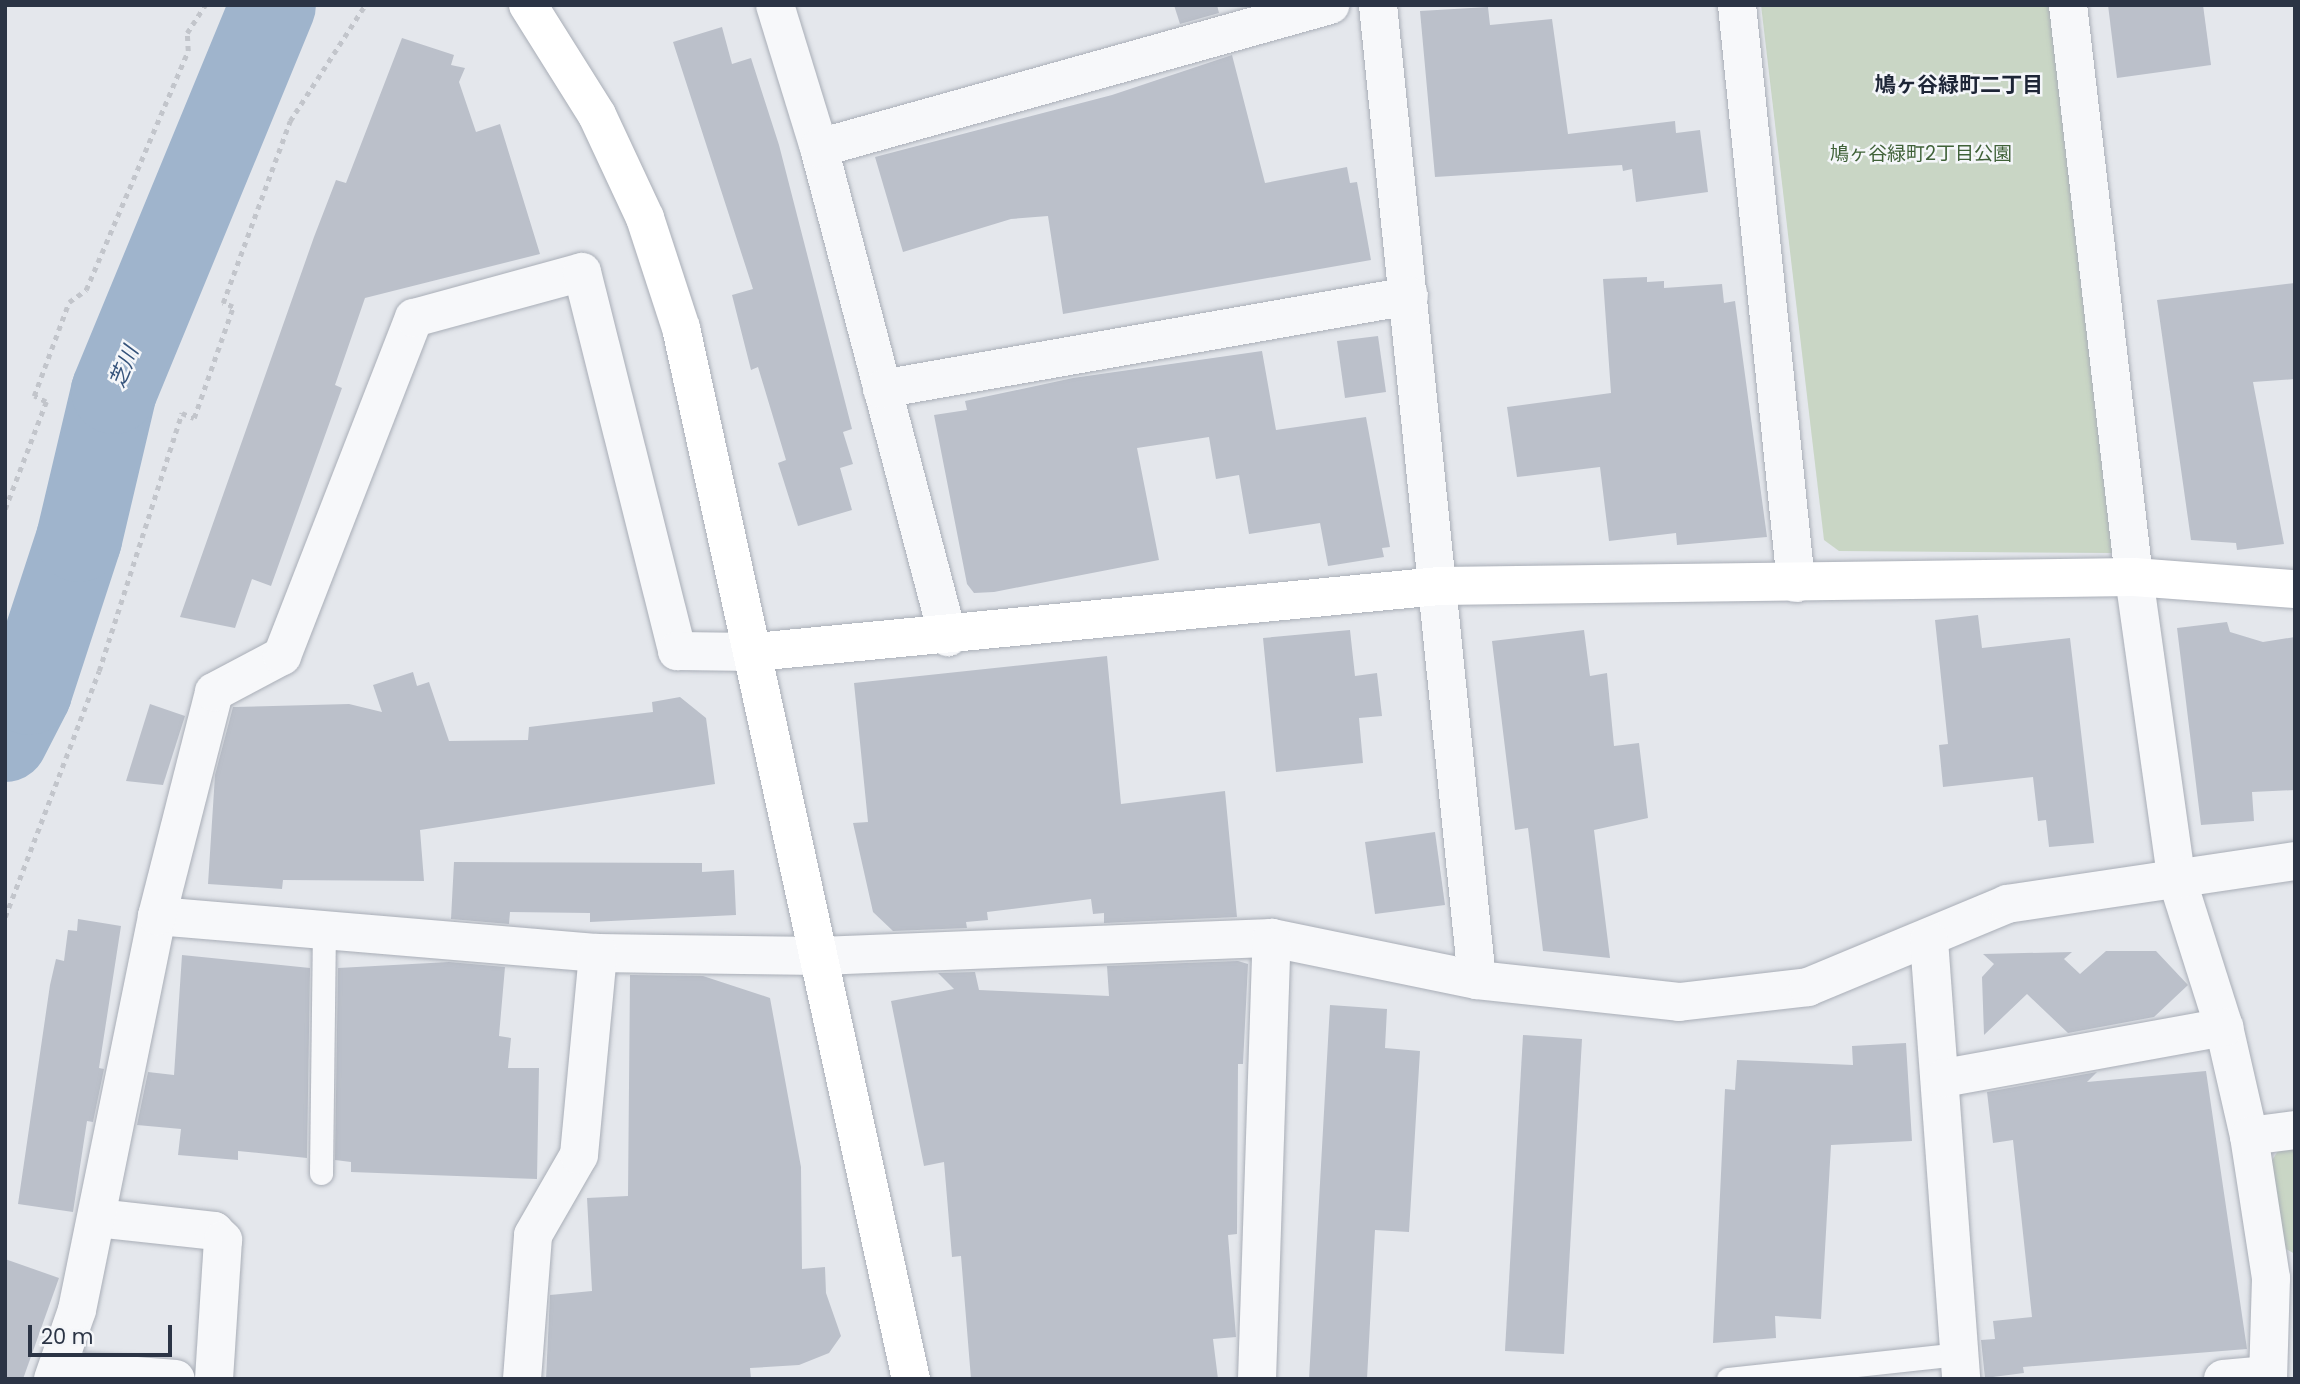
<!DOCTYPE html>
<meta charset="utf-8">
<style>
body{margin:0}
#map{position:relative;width:2300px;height:1384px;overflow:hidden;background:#e4e7ec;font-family:Poppins,"Noto Sans JP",sans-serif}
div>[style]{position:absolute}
.green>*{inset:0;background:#c9d6c5}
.river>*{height:86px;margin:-43px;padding:0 43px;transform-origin:43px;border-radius:43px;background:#9fb4cc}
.building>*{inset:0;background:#bbc0ca}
.path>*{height:4.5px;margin-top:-2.25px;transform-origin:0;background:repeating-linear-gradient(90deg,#c2c5cb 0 5px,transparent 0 10px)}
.roads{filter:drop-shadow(0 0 2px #a9aeb7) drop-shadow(0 0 2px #a9aeb7)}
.lane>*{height:23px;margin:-11.5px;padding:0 11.5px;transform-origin:11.5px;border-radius:11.5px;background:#f7f8fa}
.street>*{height:38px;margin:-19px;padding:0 19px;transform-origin:19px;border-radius:19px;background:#f7f8fa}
.secondary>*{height:38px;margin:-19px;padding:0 19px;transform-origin:19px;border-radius:19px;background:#fff}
span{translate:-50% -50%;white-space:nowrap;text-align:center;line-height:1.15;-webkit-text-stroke:5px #f4f6f9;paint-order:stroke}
.park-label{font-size:19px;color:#3f6138}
.neighbourhood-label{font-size:21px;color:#1d2536;font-weight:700}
.water-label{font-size:21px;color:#34527a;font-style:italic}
.frame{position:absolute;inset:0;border:7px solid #2b3445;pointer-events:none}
.scale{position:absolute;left:28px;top:1325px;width:144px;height:32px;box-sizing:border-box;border:4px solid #2b3445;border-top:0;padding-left:9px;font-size:21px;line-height:24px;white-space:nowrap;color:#2b3445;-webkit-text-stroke:5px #f4f6f9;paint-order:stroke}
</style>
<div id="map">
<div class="green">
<i style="clip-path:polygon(1761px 5px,2049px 5px,2112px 553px,1839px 551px,1824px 540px)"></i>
<i style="clip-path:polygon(2295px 1142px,2295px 1254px,2284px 1248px,2270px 1164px,2282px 1144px)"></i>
</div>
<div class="river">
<i style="left:5px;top:739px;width:53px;rotate:-62.9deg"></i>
<i style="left:29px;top:692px;width:161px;rotate:-71.9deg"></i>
<i style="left:79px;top:539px;width:152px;rotate:-76.7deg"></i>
<i style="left:114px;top:391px;width:417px;rotate:-67.6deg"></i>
</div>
<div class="building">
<i style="clip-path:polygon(1174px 5px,1217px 5px,1219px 13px,1180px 24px)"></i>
<i style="clip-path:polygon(2108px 5px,2203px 5px,2211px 65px,2117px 78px)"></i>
<i style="clip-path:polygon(1488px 7px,1490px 25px,1552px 19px,1568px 134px,1675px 121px,1676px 133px,1700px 130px,1708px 192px,1636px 202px,1632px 169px,1623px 171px,1622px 165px,1435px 177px,1420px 11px)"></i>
<i style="clip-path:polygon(722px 27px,732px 64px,751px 58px,779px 145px,852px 429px,843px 432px,853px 464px,840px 468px,852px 510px,798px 526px,778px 463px,786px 460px,758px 367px,751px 370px,732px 295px,753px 289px,673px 42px)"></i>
<i style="clip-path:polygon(402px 38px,454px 55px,451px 65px,465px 68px,459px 82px,476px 132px,500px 124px,540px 254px,365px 298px,335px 385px,342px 388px,271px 586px,252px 579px,235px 628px,180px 617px,314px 237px,336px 180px,346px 183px)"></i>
<i style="clip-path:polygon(1232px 55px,1265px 183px,1347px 167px,1350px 183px,1357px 182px,1371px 260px,1063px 314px,1048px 216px,1011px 219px,903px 252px,875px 157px,1112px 95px)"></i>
<i style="clip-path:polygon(1647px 277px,1647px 282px,1664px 281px,1664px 288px,1722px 284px,1724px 303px,1735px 301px,1767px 537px,1677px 545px,1676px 533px,1609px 541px,1600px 467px,1517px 477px,1507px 407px,1611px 393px,1603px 279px)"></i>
<i style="clip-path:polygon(2295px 283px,2295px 379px,2253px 382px,2284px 544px,2237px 550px,2236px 543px,2191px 540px,2157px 300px)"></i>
<i style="clip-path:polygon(1378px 336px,1386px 392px,1345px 398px,1337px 341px)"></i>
<i style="clip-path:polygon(1262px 351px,1276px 430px,1366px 417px,1390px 547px,1382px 548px,1384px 557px,1328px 566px,1320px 523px,1249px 534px,1239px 475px,1216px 479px,1209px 437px,1137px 448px,1159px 560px,994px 592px,974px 593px,967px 584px,934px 415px,967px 410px,965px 401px,1073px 378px)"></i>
<i style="clip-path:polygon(1978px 615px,1982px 648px,2070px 638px,2094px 843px,2049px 847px,2046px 820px,2038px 821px,2033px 777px,1943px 787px,1939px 745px,1948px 744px,1935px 620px)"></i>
<i style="clip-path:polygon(2227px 622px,2230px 632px,2263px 642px,2295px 637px,2295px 790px,2252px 792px,2254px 821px,2201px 825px,2177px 628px)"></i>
<i style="clip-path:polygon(1350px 630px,1355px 676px,1377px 673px,1382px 716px,1359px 718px,1363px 763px,1276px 772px,1263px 638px)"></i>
<i style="clip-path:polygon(1584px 630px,1590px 676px,1607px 673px,1614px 746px,1639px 743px,1648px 818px,1594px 830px,1610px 958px,1543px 951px,1528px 828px,1515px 830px,1492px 641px)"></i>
<i style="clip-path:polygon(1107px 656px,1121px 804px,1225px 791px,1237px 917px,1104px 923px,1104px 913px,1093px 914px,1091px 899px,987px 912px,988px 920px,966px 922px,967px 928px,893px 931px,873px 912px,853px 823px,868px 822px,854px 683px)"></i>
<i style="clip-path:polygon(413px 672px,417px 686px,429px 682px,449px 741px,528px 740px,529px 727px,653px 712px,652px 702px,680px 697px,706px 718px,715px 784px,420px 830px,424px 881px,283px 880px,282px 889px,208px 884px,215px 775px,233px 707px,349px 704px,382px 712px,373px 685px)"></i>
<i style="clip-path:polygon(150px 704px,185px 716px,163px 785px,126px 781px)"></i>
<i style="clip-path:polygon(1435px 832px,1445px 905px,1375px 914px,1365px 842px)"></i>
<i style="clip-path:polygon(454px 862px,702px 863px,702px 872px,734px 870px,736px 915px,590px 922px,590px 913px,510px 912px,509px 924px,451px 919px)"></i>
<i style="clip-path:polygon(78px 919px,121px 926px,99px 1068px,104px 1069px,93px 1122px,87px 1121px,73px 1212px,18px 1204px,50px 985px,56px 959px,64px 961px,68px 930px,77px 931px)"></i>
<i style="clip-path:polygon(2106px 951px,2156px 951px,2188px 985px,2154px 1017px,2068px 1033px,2027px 994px,1984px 1035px,1982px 977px,1994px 964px,1983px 954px,2072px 952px,2064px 959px,2080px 974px)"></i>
<i style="clip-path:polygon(182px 955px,310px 968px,307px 1158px,238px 1151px,238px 1160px,178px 1155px,181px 1129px,137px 1125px,148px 1072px,174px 1075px)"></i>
<i style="clip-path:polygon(1238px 961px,1248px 964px,1243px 1064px,1238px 1064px,1237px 1234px,1228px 1235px,1236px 1337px,1213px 1339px,1218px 1379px,971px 1379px,961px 1256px,952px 1257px,944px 1162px,924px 1166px,891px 1001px,954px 989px,938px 973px,975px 972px,979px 990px,1109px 996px,1107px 966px)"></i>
<i style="clip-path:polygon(449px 962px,505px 967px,499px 1036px,511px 1038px,508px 1068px,539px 1068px,537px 1179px,351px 1172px,351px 1162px,335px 1160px,338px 968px)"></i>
<i style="clip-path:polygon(630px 975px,703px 976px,770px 998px,801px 1167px,802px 1269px,825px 1267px,826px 1293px,841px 1336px,829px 1353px,799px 1365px,750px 1368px,751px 1379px,546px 1379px,550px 1295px,592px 1291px,587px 1198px,628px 1196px)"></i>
<i style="clip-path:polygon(1330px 1005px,1387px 1009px,1385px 1048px,1420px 1051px,1409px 1232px,1375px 1230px,1367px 1379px,1309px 1379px)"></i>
<i style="clip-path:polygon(1523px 1035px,1582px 1039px,1564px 1354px,1505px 1351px)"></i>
<i style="clip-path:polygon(1906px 1043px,1912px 1141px,1831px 1145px,1821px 1319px,1775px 1316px,1776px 1338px,1713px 1343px,1725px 1089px,1735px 1090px,1737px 1060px,1853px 1065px,1852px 1046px)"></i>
<i style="clip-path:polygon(2206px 1071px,2247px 1349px,2023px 1367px,2024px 1373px,1985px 1378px,1981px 1340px,1995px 1339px,1993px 1321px,2032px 1317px,2013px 1140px,1993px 1143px,1987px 1092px,2097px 1072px,2087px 1082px)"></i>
<i style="clip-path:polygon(5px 1259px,59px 1278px,23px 1379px,5px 1379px)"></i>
</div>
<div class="path">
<i style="left:5px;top:509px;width:115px;rotate:-69deg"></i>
<i style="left:46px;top:402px;width:13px;rotate:-153deg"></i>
<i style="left:34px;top:396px;width:100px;rotate:-69.6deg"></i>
<i style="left:69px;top:302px;width:21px;rotate:-35deg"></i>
<i style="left:86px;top:290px;width:260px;rotate:-66.9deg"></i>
<i style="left:188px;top:51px;width:18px;rotate:-93deg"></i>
<i style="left:187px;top:33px;width:33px;rotate:-57deg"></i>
<i style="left:5px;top:917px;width:263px;rotate:-69.1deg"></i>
<i style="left:99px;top:671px;width:271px;rotate:-72.2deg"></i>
<i style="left:182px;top:413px;width:13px;rotate:23deg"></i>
<i style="left:194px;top:418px;width:118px;rotate:-70.6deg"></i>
<i style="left:233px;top:307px;width:11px;rotate:-158deg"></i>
<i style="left:223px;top:303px;width:194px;rotate:-69.8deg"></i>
<i style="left:290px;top:121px;width:138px;rotate:-57.1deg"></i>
</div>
<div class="roads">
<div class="lane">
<i style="left:321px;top:1173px;width:242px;rotate:-89.3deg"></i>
<i style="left:1728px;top:1379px;width:231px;rotate:-6.2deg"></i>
</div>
<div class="street">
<i style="left:775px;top:5px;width:150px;rotate:72.9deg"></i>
<i style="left:819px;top:148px;width:506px;rotate:75.22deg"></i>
<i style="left:1378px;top:5px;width:980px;rotate:84.2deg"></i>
<i style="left:1737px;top:5px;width:581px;rotate:84.17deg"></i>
<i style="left:2068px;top:5px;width:576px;rotate:83.42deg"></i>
<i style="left:2134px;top:577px;width:302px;rotate:82deg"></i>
<i style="left:2176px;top:876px;width:158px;rotate:72.4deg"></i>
<i style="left:2224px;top:1027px;width:112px;rotate:77.1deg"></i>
<i style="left:2249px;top:1136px;width:144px;rotate:81.2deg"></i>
<i style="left:2271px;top:1278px;width:101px;rotate:91.7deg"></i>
<i style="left:819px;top:148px;width:531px;rotate:-15.63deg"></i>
<i style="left:882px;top:389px;width:535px;rotate:-10.01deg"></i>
<i style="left:157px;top:916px;width:443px;rotate:4.8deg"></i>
<i style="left:598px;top:953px;width:222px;rotate:0.8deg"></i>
<i style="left:820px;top:956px;width:452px;rotate:-2.3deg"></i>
<i style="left:1272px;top:938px;width:209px;rotate:11.6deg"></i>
<i style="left:1477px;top:980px;width:203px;rotate:6.2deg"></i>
<i style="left:1679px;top:1002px;width:130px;rotate:-6.6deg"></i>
<i style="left:1808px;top:987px;width:216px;rotate:-22.6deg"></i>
<i style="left:2007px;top:904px;width:291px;rotate:-8.5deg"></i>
<i style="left:1929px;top:940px;width:440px;rotate:85.8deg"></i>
<i style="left:1944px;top:1078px;width:285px;rotate:-10.3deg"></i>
<i style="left:2249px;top:1136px;width:46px;rotate:-7.4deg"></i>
<i style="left:97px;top:1218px;width:118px;rotate:6.3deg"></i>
<i style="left:214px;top:1231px;width:13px;rotate:45deg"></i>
<i style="left:223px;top:1240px;width:139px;rotate:93.7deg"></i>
<i style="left:58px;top:1370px;width:118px;rotate:4.4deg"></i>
<i style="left:53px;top:1379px;width:73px;rotate:-70.8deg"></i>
<i style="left:77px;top:1310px;width:402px;rotate:-78.5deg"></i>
<i style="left:157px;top:916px;width:231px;rotate:-75.7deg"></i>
<i style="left:214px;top:692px;width:77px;rotate:-27.9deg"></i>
<i style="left:282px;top:656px;width:363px;rotate:-68.7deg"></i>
<i style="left:414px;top:318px;width:174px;rotate:-15.3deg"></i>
<i style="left:582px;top:272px;width:391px;rotate:75.9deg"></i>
<i style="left:677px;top:651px;width:78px;rotate:0.7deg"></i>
<i style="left:522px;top:1379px;width:144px;rotate:-85.6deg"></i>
<i style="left:533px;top:1235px;width:92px;rotate:-60.1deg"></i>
<i style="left:579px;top:1155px;width:203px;rotate:-84.6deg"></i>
<i style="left:1257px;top:1379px;width:441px;rotate:-88.1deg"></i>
<i style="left:2223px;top:1379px;width:45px;rotate:-5.1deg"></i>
</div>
<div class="secondary">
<i style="left:528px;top:5px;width:130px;rotate:57.9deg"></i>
<i style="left:597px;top:115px;width:114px;rotate:65deg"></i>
<i style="left:645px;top:218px;width:116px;rotate:71.9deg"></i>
<i style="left:681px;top:328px;width:1076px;rotate:77.66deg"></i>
<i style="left:755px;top:652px;width:687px;rotate:-5.51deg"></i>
<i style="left:1439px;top:586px;width:695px;rotate:-0.74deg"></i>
<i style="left:2134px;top:577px;width:161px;rotate:4.3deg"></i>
</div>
</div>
<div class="park-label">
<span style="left:1921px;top:154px">鳩ヶ谷緑町2丁目公園</span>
</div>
<div class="neighbourhood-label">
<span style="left:1959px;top:85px">鳩ヶ谷緑町二丁目</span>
</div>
<div class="water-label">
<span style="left:124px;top:367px;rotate:-68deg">芝川</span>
</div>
<div class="frame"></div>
<div class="scale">20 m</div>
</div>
